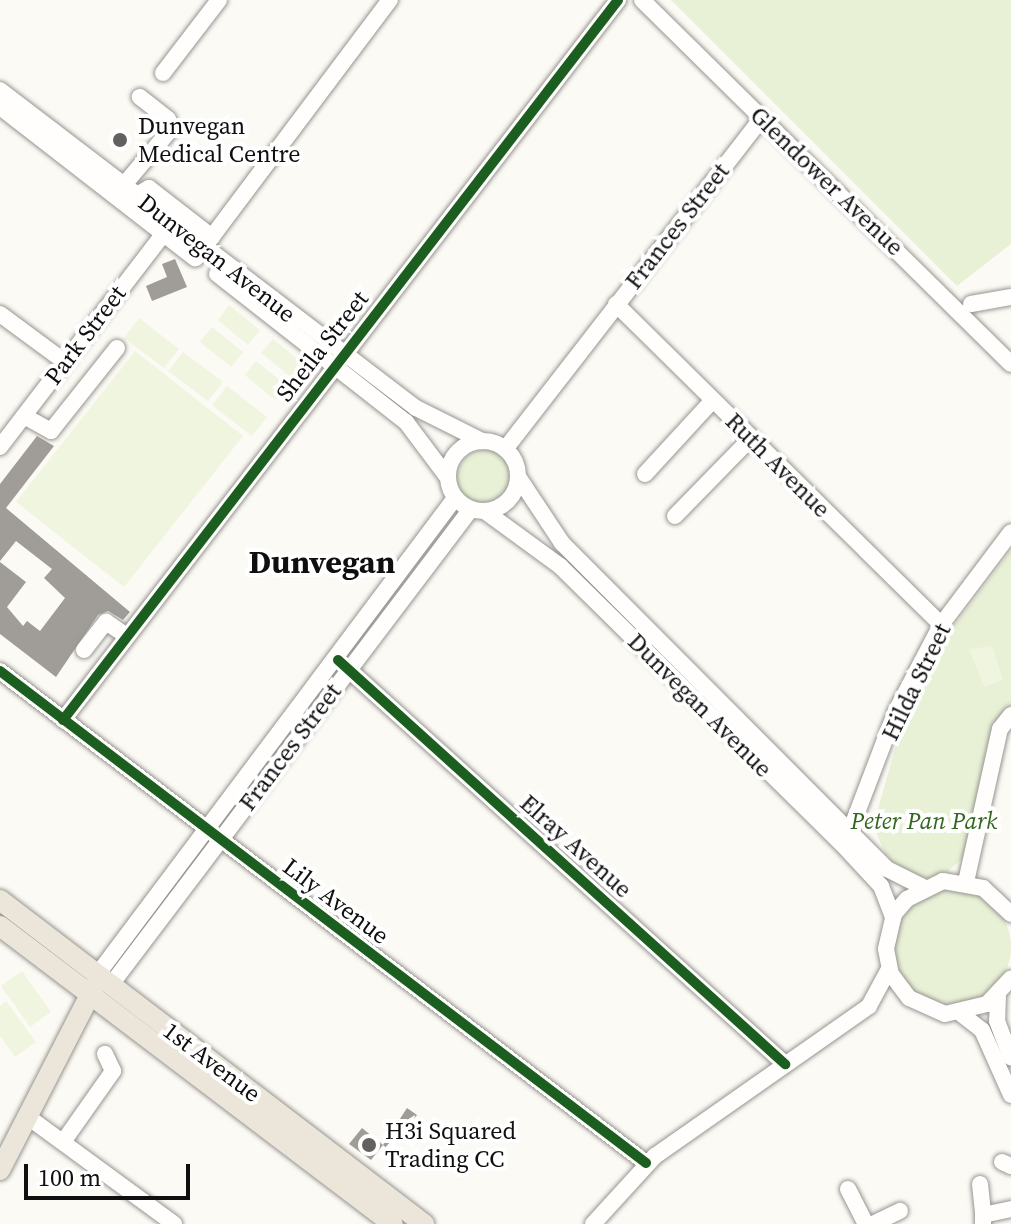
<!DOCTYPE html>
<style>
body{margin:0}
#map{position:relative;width:1011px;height:1224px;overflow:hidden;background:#fcfaf4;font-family:"Source Serif 4",serif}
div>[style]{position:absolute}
.green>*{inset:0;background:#e8f1d5}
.round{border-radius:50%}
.pitch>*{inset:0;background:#f0f5df}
.building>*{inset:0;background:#a09d99}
.roads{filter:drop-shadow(0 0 2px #969592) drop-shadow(0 0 2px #969592)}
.minor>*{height:16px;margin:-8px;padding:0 8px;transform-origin:8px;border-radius:8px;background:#fffefd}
.minor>.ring{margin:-8px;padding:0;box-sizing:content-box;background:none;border:16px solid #fffefd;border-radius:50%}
.major>*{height:20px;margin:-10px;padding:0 10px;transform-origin:10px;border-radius:10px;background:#ece6da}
.cycleway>*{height:10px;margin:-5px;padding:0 5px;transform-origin:5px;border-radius:5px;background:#1b5e20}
.dots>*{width:22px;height:22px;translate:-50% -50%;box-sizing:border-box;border:4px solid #fff;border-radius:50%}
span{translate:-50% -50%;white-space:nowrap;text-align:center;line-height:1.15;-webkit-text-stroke:8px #fff;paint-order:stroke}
.poi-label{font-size:24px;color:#0f0f0f}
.left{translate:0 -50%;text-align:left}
.street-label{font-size:24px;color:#0f0f0f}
.park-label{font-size:24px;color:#33671f;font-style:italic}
.district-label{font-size:32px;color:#0f0f0f;font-weight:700}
.scale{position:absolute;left:24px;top:1164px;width:166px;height:36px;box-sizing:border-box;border:4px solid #0f0f0f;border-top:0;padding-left:10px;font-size:24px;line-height:28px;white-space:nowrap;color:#0f0f0f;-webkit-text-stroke:6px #fff;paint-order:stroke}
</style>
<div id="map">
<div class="green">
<i style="clip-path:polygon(671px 0,1011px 0,1011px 244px,957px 286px)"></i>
<i class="round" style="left:457px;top:450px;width:56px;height:56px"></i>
<i style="clip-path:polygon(1011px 550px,1011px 710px,964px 857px,946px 873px,917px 881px,902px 875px,885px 853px,873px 826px,904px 718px,950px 631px)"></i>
<i class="round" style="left:895px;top:889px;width:116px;height:116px"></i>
</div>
<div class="pitch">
<i style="clip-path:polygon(229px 305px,260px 330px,248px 345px,218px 320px)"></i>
<i style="clip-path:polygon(139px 318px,179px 349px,164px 368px,124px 338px)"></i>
<i style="clip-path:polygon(212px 327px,243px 352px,231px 367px,200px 342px)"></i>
<i style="clip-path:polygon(273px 339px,304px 364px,292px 378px,261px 353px)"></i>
<i style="clip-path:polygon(135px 351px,243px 436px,124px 587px,16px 502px)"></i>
<i style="clip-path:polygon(183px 352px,223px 382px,208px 401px,168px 371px)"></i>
<i style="clip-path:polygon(256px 361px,287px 386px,275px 400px,245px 375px)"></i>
<i style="clip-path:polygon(227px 386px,267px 417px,252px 436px,212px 405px)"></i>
<i style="clip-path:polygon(992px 646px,1003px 680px,984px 687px,969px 649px)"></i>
<i style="clip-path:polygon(22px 971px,51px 1012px,30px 1027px,1px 986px)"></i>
<i style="clip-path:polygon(6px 1001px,36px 1042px,15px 1057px,0 1036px,0 1006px)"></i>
</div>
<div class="building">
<i style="clip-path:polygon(175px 259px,187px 287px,152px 301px,146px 286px,167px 277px,162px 264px)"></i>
<i style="clip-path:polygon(37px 436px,54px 446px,6px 508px,130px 612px,123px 620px,108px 611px,98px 615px,56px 677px,0 634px,0 562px,26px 582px,7px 607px,23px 626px,27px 621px,40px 631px,65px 598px,44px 578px,52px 569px,16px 541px,0 561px,0 484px)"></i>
<i style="clip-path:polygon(407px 1108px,417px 1115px,389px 1150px,383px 1145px)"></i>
<i style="clip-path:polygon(362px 1128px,383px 1145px,371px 1160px,349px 1144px)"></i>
</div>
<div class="roads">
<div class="minor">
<i style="left:642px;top:0;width:518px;rotate:44.61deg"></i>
<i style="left:163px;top:73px;width:92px;rotate:-52.5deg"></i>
<i style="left:0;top:90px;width:524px;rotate:37.4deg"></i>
<i style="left:416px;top:408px;width:74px;rotate:26.6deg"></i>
<i style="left:0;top:107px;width:247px;rotate:37.8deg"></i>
<i style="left:123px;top:186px;width:75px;rotate:-49.9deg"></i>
<i style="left:171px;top:129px;width:10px;rotate:-107deg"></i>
<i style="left:168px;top:119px;width:36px;rotate:-142deg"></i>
<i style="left:130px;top:199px;width:22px;rotate:-30deg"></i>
<i style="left:149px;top:188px;width:80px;rotate:37.9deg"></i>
<i style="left:196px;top:258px;width:323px;rotate:-53.1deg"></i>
<i style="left:217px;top:274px;width:240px;rotate:38.1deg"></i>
<i style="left:406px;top:422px;width:70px;rotate:53.1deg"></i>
<i style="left:616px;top:304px;width:457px;rotate:44.6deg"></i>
<i style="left:971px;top:304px;width:41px;rotate:-9.9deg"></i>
<i style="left:0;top:314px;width:81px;rotate:36.4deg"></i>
<i style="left:24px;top:416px;width:31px;rotate:29deg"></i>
<i style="left:51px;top:431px;width:106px;rotate:-51.5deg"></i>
<i class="ring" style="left:448px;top:441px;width:54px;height:54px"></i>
<i style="left:0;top:447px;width:277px;rotate:-52.5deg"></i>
<i style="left:506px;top:448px;width:418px;rotate:-52.2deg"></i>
<i style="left:645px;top:474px;width:100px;rotate:-47.4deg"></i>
<i style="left:519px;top:478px;width:78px;rotate:56.5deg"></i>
<i style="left:562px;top:543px;width:460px;rotate:45.1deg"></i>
<i style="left:887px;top:869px;width:40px;rotate:26.6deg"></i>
<i style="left:486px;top:512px;width:92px;rotate:36.1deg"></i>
<i style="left:560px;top:566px;width:397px;rotate:44.6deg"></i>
<i style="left:843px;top:845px;width:56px;rotate:47.2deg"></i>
<i style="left:881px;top:886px;width:34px;rotate:69deg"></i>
<i style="left:675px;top:516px;width:109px;rotate:-45.7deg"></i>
<i style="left:84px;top:650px;width:36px;rotate:-52deg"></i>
<i style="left:106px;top:622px;width:25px;rotate:34deg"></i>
<i style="left:338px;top:660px;width:603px;rotate:42.11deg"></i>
<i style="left:0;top:671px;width:812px;rotate:37.29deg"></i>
<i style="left:63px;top:720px;width:909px;rotate:-52.37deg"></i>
<i style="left:847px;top:839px;width:137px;rotate:-69.1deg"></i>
<i style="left:896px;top:711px;width:97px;rotate:-62.4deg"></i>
<i style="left:941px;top:625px;width:116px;rotate:-53deg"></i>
<i style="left:966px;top:882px;width:157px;rotate:-77.5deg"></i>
<i style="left:1000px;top:729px;width:18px;rotate:-52deg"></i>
<i style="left:1011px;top:914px;width:38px;rotate:-137deg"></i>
<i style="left:983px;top:888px;width:41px;rotate:-170.1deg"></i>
<i style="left:943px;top:881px;width:40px;rotate:153.4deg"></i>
<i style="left:907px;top:899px;width:20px;rotate:131deg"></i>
<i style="left:894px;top:914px;width:36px;rotate:103deg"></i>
<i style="left:886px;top:949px;width:25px;rotate:79deg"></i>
<i style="left:891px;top:974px;width:30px;rotate:53deg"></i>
<i style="left:909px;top:998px;width:39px;rotate:24deg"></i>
<i style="left:945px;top:1014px;width:43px;rotate:-13.4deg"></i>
<i style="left:987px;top:1004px;width:35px;rotate:-47deg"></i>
<i style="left:97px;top:975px;width:596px;rotate:-53.11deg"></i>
<i style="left:110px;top:986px;width:598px;rotate:-52.88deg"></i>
<i style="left:998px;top:996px;width:25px;rotate:92deg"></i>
<i style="left:997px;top:1021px;width:39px;rotate:69deg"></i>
<i style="left:960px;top:1013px;width:28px;rotate:38deg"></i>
<i style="left:982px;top:1030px;width:71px;rotate:66deg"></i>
<i style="left:28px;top:1117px;width:181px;rotate:36.2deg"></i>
<i style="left:63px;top:1142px;width:87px;rotate:-54.8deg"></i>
<i style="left:113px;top:1071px;width:19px;rotate:-115deg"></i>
<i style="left:1002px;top:1162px;width:10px;rotate:24deg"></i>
<i style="left:980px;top:1184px;width:31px;rotate:84deg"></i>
<i style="left:848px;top:1189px;width:39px;rotate:63deg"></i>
<i style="left:593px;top:1224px;width:92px;rotate:-47.6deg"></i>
<i style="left:655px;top:1156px;width:261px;rotate:-35deg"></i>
<i style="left:869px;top:1006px;width:42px;rotate:-61.6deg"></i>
<i style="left:873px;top:1224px;width:30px;rotate:-26deg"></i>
<i style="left:983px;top:1224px;width:9px;rotate:-90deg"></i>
<i style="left:983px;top:1215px;width:29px;rotate:-12deg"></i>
</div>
<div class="major">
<i style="left:0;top:900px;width:534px;rotate:37.39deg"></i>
<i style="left:0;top:926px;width:493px;rotate:37.2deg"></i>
<i style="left:0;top:1170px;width:206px;rotate:-62.8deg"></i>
</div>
</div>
<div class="cycleway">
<i style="left:338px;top:660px;width:603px;rotate:42.11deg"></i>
<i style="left:0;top:671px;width:812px;rotate:37.29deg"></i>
<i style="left:63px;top:720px;width:909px;rotate:-52.37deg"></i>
</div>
<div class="dots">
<i style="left:120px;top:140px;background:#62615f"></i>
<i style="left:369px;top:1145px;background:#62615f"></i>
</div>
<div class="poi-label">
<span class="left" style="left:138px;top:140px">Dunvegan<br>Medical Centre</span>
<span class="left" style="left:385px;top:1145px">H3i Squared<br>Trading CC</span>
</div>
<div class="street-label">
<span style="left:827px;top:181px;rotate:44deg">Glendower Avenue</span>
<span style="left:677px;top:226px;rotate:-52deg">Frances Street</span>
<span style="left:217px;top:258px;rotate:38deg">Dunvegan Avenue</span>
<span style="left:85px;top:335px;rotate:-53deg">Park Street</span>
<span style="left:322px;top:346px;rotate:-52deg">Sheila Street</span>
<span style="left:778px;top:465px;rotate:45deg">Ruth Avenue</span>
<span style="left:916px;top:682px;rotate:-64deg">Hilda Street</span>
<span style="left:700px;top:705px;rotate:45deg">Dunvegan Avenue</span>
<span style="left:290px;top:747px;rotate:-53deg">Frances Street</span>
<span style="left:576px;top:846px;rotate:42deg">Elray Avenue</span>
<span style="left:336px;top:901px;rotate:37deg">Lily Avenue</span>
<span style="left:212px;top:1062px;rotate:37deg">1st Avenue</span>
</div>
<div class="park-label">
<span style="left:924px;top:821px">Peter Pan Park</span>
</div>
<div class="district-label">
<span style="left:322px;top:562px">Dunvegan</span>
</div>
<div class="scale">100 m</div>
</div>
